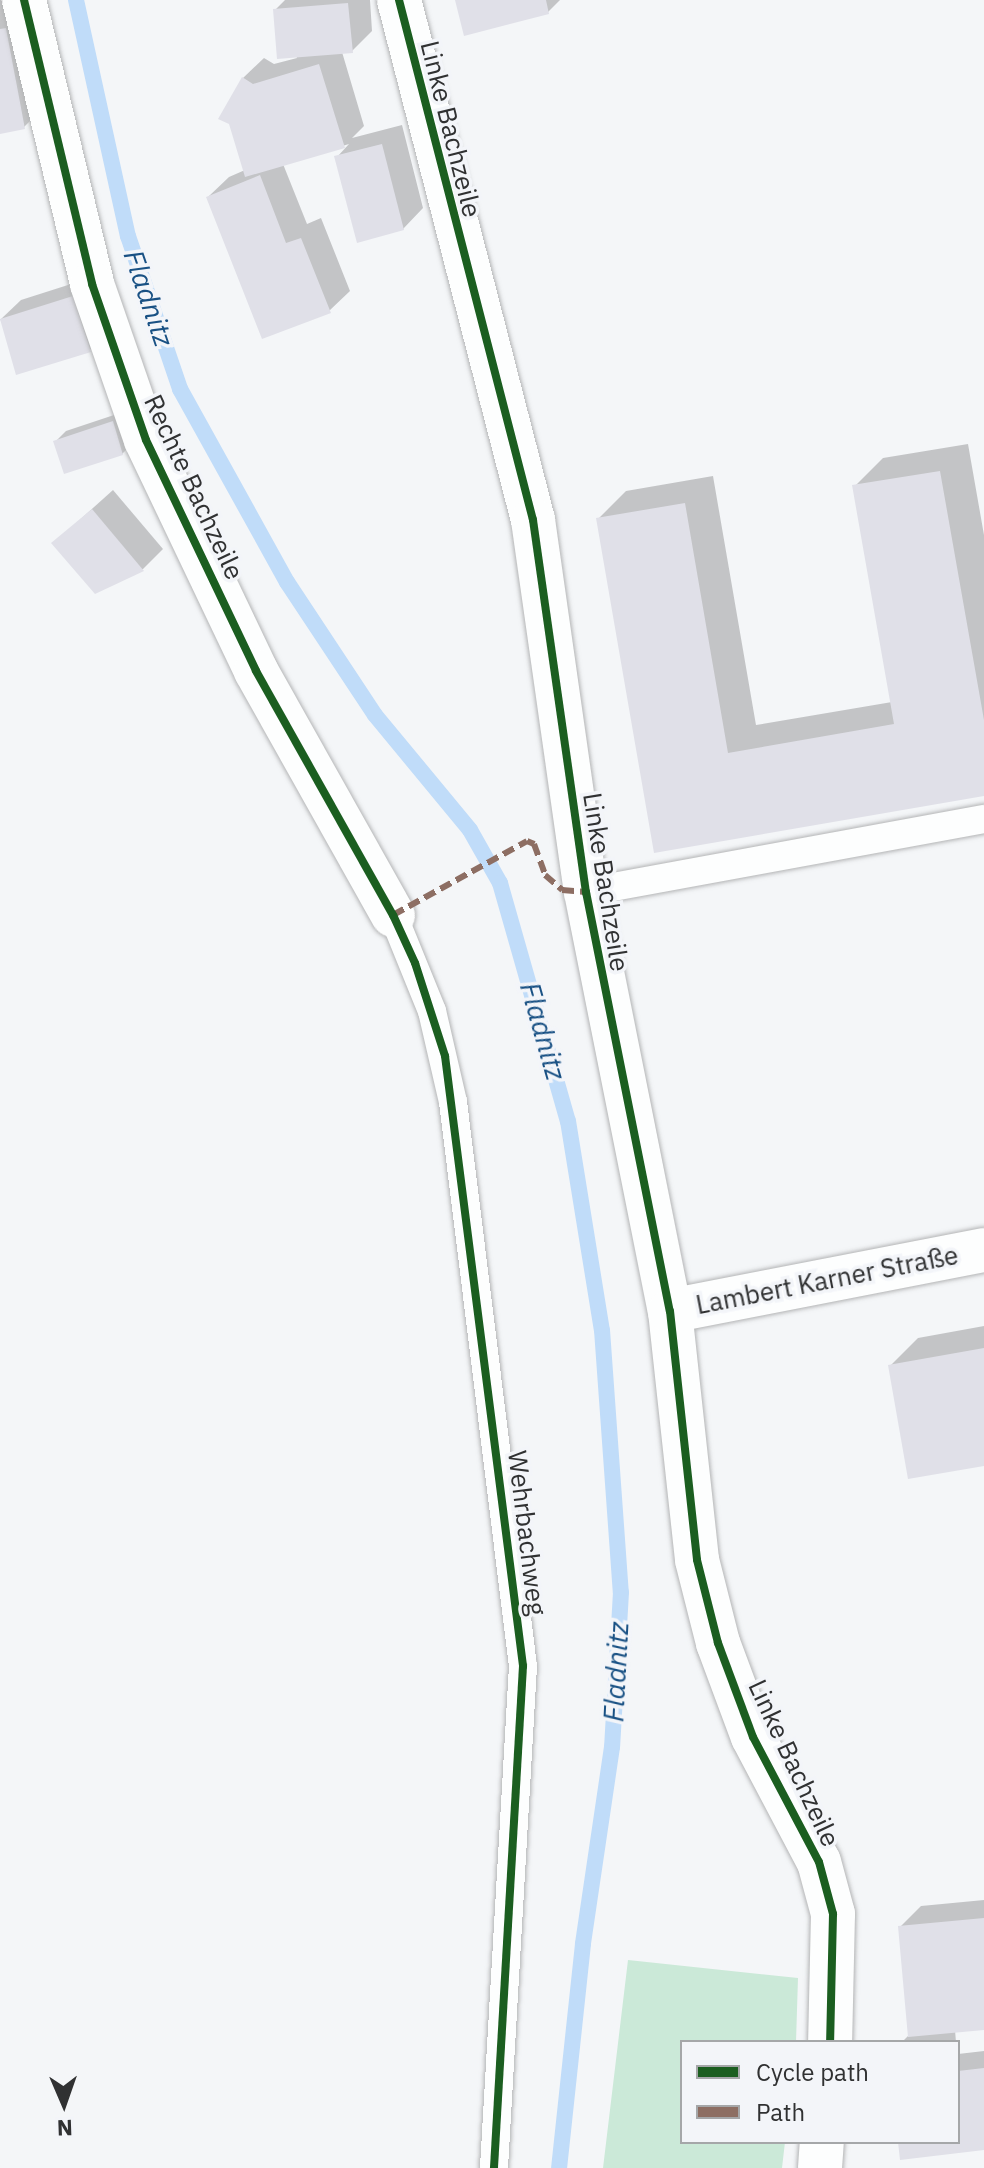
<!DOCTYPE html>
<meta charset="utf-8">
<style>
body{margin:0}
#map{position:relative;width:984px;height:2168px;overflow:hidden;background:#f4f6f8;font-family:"IBM Plex Sans",sans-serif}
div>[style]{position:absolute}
.green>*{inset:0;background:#cbe9d8}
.shadow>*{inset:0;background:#0003}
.stream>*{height:16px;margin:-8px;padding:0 8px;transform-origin:8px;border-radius:8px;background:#c0dcf9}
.building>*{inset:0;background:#e0e0e8}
.roads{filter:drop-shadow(0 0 2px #b4b5b6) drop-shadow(0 0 2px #b4b5b6)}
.service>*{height:28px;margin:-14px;padding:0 14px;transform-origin:14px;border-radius:14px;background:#fdfefe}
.minor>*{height:44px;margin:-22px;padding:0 22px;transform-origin:22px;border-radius:22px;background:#fdfefe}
.quiet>*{height:6px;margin-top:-3px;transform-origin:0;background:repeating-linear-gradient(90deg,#8d6e63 0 12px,transparent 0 18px)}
.cycleway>*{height:8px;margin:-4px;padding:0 4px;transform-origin:4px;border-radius:4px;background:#1b5e20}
span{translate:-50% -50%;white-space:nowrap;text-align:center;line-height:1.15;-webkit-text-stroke:7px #f3f5f9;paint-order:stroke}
.street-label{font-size:26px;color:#303132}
.water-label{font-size:28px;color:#195184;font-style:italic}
.legend{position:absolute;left:680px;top:2040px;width:280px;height:104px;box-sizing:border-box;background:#f3f5f9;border:2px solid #a5a7a9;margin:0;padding:10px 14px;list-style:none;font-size:24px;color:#303132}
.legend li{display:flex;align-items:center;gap:16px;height:40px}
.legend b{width:40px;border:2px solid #a5a7a9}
.north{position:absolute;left:24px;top:2064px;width:80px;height:80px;-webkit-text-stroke:6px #f3f5f9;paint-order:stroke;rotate:178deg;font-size:22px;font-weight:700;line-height:32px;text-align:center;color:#303132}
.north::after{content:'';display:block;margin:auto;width:28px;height:36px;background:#303132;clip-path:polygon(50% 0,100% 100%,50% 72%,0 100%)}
</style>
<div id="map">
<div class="green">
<i style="clip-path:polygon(628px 1960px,798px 1978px,796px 2042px,682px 2042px,682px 2142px,785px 2142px,782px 2168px,603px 2168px)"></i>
</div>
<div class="shadow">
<i style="clip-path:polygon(0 0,24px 0,44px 107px,24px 127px,0 132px)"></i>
<i style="clip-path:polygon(285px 0,370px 0,372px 31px,352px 51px,342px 52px,364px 126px,352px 138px,402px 125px,423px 208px,403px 229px,337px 157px,349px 144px,283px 164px,307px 224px,321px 218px,350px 291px,329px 311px,208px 197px,229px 177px,245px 170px,243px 78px,264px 58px,274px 64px,297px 58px,275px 10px)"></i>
<i style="clip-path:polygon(457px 0,560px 0,548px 12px)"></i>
<i style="clip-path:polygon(93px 277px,110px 329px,90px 350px,0 320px,21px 300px)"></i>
<i style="clip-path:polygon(123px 412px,133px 443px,122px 454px,55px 442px,66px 431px)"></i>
<i style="clip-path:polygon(968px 444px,984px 535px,984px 794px,656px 851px,598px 519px,626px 491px,713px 476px,756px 725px,892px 702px,855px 486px,883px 458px)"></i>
<i style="clip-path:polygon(113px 490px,163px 549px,143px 569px,95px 592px,54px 543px)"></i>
<i style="clip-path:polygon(984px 1326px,984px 1464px,890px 1366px,918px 1338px)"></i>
<i style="clip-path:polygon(984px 1900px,984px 2028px,955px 2030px,956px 2042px,902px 2042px,910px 2034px,900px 1927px,921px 1906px)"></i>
<i style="clip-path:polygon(984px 2051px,984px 2148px,900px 2142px,958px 2142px,958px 2054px)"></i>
</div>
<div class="stream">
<i style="left:76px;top:0;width:242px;rotate:77.6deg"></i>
<i style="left:128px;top:236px;width:162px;rotate:71.2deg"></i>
<i style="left:180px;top:389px;width:221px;rotate:61deg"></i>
<i style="left:287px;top:582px;width:159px;rotate:56.5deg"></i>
<i style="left:375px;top:715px;width:149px;rotate:50.4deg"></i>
<i style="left:470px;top:830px;width:61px;rotate:60.5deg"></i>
<i style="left:500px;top:883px;width:248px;rotate:74.1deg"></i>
<i style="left:568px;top:1121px;width:212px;rotate:80.8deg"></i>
<i style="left:602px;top:1330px;width:263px;rotate:85.9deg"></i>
<i style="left:621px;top:1592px;width:155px;rotate:93.3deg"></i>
<i style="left:612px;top:1747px;width:199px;rotate:98.4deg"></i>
<i style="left:583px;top:1944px;width:225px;rotate:96.1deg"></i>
</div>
<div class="building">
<i style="clip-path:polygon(455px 0,546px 0,549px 14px,464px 36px)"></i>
<i style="clip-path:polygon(348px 3px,353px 53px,277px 59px,273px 9px)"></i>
<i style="clip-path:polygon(6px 28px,25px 129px,0 134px,0 29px)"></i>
<i style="clip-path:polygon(319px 64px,345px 148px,245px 177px,229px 124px,218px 119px,242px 77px,253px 84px)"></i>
<i style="clip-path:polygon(382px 144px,404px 230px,357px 243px,334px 156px)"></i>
<i style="clip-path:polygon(260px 175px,286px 243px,301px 238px,331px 313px,262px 339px,206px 197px)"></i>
<i style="clip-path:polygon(73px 296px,91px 352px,16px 375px,0 319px)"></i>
<i style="clip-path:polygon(113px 421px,123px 455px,64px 474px,53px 441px)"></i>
<i style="clip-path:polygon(940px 471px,984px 720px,984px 796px,654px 853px,596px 518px,685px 503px,728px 753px,894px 724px,852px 485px)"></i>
<i style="clip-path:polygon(92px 509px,144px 571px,95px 594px,51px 543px)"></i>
<i style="clip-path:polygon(984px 1348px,984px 1466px,908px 1479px,888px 1365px)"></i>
<i style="clip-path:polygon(984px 1918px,984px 2030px,908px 2037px,898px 1926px)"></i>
<i style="clip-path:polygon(984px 2068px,984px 2150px,900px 2160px,898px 2142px,958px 2142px,958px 2071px)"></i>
</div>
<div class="roads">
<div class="service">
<i style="left:586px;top:892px;width:405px;rotate:-10.4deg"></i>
<i style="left:393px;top:915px;width:104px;rotate:67.9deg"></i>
<i style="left:432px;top:1011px;width:93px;rotate:77deg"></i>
<i style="left:453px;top:1102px;width:568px;rotate:82.93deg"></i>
<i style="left:523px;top:1666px;width:503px;rotate:93.31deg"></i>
</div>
<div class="minor">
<i style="left:24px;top:0;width:292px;rotate:76.5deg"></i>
<i style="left:92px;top:284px;width:165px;rotate:70.9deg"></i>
<i style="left:146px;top:440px;width:256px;rotate:64.5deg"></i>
<i style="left:256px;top:671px;width:280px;rotate:60.7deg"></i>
<i style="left:399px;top:0;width:537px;rotate:75.55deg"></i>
<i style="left:533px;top:520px;width:376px;rotate:81.9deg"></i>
<i style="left:586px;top:892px;width:427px;rotate:78.7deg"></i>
<i style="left:670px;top:1311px;width:250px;rotate:83.8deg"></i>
<i style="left:697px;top:1560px;width:86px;rotate:75.8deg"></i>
<i style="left:718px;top:1643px;width:100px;rotate:69.6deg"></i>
<i style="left:753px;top:1737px;width:141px;rotate:62.2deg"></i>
<i style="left:819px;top:1862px;width:54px;rotate:74.9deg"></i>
<i style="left:833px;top:1914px;width:128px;rotate:91.3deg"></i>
<i style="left:670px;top:1311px;width:320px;rotate:-11deg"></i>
<i style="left:820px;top:2168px;width:26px;rotate:-86deg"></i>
</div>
</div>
<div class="quiet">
<i style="left:393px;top:915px;width:153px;rotate:-28.9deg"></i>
<i style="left:527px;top:841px;width:8px;rotate:23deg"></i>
<i style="left:534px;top:844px;width:33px;rotate:70deg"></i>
<i style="left:545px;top:875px;width:23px;rotate:41deg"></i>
<i style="left:562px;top:890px;width:24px;rotate:5deg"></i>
</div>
<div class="cycleway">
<i style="left:24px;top:0;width:292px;rotate:76.5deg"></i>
<i style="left:92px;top:284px;width:165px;rotate:70.9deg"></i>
<i style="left:146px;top:440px;width:256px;rotate:64.5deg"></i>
<i style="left:256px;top:671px;width:280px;rotate:60.7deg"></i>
<i style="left:393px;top:915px;width:53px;rotate:65.4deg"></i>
<i style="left:415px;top:963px;width:98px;rotate:72.1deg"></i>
<i style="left:445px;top:1056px;width:615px;rotate:82.71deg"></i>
<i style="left:523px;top:1666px;width:503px;rotate:93.31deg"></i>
<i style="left:399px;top:0;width:537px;rotate:75.55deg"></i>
<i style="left:533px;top:520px;width:376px;rotate:81.9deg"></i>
<i style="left:586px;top:892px;width:427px;rotate:78.7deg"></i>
<i style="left:670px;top:1311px;width:250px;rotate:83.8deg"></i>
<i style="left:697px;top:1560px;width:86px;rotate:75.8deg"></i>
<i style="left:718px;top:1643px;width:100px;rotate:69.6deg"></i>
<i style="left:753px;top:1737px;width:141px;rotate:62.2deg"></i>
<i style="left:819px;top:1862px;width:54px;rotate:74.9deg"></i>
<i style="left:833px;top:1914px;width:128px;rotate:91.3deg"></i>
</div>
<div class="street-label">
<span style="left:451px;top:129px;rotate:76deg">Linke Bachzeile</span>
<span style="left:194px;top:487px;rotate:65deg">Rechte Bachzeile</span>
<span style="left:606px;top:882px;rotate:81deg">Linke Bachzeile</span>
<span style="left:827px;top:1280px;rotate:-11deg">Lambert Karner Straße</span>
<span style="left:527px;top:1533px;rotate:83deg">Wehrbachweg</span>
<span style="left:794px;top:1763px;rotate:65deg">Linke Bachzeile</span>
</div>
<div class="water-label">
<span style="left:149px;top:298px;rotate:71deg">Fladnitz</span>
<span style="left:543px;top:1031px;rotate:74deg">Fladnitz</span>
<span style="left:616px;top:1672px;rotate:-87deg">Fladnitz</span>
</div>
<ul class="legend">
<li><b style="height:10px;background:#1b5e20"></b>Cycle path</li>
<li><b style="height:10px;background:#8d6e63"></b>Path</li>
</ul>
<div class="north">N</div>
</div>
